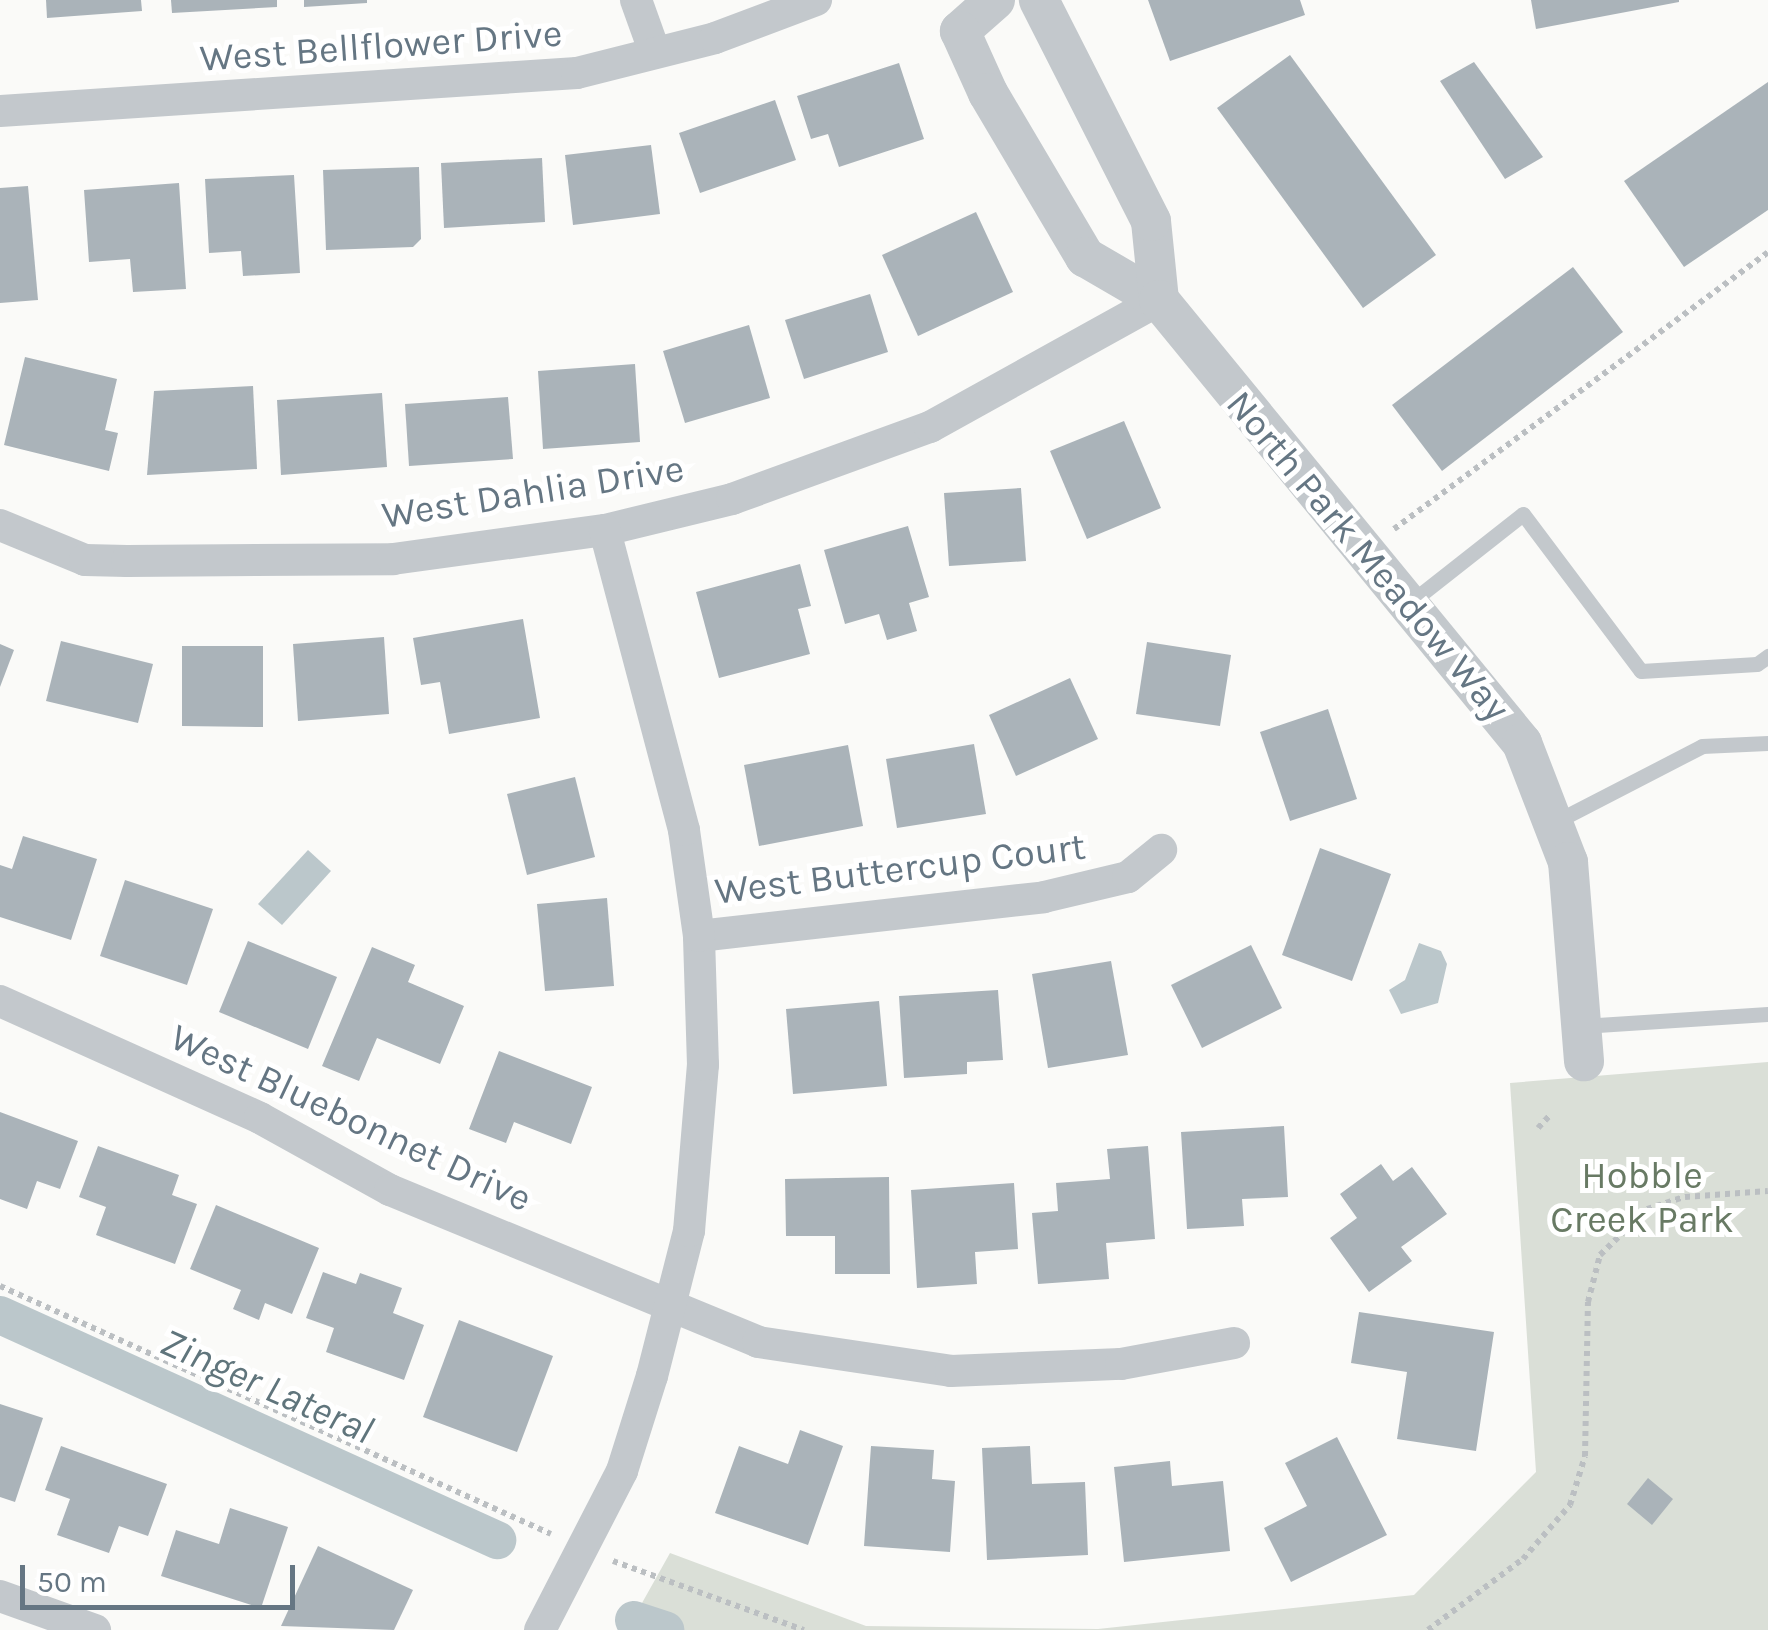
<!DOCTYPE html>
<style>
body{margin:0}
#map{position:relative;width:1768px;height:1630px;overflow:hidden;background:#fafaf8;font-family:Karla,sans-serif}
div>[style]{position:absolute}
.green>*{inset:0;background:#dadfd7}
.water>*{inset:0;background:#bbc7cb}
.canal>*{height:38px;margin:-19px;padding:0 19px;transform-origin:19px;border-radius:19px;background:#bbc7cb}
.building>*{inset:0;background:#aab3b9}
.path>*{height:6px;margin-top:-3px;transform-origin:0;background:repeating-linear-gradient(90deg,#bbbfc2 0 5px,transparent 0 10px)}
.service>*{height:15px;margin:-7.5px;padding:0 7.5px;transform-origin:7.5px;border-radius:7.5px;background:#c3c8cc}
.minor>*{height:32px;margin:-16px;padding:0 16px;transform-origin:16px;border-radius:16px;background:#c3c8cc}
.tertiary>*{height:40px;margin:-20px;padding:0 20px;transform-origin:20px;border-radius:20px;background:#c3c8cc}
span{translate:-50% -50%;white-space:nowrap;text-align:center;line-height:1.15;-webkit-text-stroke:10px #fff;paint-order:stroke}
.street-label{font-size:38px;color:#657683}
.park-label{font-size:38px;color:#687a64}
.water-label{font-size:40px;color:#60757c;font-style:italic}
.scale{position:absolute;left:20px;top:1565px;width:275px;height:45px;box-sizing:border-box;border:5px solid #657683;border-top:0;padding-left:12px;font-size:30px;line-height:35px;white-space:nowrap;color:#657683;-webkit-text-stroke:8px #fff;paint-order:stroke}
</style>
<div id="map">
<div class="green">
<i style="clip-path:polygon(1768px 1062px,1768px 1630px,634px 1630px,628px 1628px,670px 1553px,866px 1626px,1098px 1629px,1414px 1595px,1536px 1472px,1510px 1083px)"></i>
</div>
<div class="water">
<i style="clip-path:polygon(308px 850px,331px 871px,282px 925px,258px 904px)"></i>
<i style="clip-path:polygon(1419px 943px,1441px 951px,1447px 964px,1438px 1003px,1401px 1014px,1389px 990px,1405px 980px)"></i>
</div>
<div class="canal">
<i style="left:0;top:1315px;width:546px;rotate:24.36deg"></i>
<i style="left:634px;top:1620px;width:33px;rotate:18deg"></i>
</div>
<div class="building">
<i style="clip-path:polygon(46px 0,141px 0,142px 11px,47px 18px)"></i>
<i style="clip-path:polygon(171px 0,277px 0,277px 7px,172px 13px)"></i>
<i style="clip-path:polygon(304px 0,367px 0,367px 3px,304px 7px)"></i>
<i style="clip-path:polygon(1148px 0,1300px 0,1305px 15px,1170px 61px)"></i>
<i style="clip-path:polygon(1531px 0,1679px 0,1679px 2px,1536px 29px)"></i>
<i style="clip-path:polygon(1290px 55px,1436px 255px,1363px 308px,1217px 108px)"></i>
<i style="clip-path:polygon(1474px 62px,1543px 157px,1505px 179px,1440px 81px)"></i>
<i style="clip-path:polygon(899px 63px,924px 139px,839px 167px,828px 134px,811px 139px,797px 96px)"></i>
<i style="clip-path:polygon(1768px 82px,1768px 210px,1684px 267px,1624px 181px)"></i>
<i style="clip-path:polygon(775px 100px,796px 160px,700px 193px,679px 133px)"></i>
<i style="clip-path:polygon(651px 145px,660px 214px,573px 225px,565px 155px)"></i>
<i style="clip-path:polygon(542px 158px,545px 222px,444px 228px,441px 163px)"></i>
<i style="clip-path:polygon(419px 167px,421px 239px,413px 247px,326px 250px,323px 170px)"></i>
<i style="clip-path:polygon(294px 175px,300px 273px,243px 276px,241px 251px,209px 253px,205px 179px)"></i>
<i style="clip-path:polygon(179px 183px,186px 289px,133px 292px,130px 259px,89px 262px,84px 190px)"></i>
<i style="clip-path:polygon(28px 186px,38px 300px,0 303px,0 188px)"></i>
<i style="clip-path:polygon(976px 212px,1013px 292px,918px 336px,882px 255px)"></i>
<i style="clip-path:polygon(1573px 267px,1623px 332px,1442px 471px,1392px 405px)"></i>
<i style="clip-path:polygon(870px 294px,888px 352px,804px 379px,785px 320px)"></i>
<i style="clip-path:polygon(749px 325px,770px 398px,685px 423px,663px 351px)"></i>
<i style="clip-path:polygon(25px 357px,117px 379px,105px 430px,118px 433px,109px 471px,4px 445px)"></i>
<i style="clip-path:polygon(635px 364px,640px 442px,543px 449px,538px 371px)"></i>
<i style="clip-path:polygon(253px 386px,257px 469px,147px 475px,154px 391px)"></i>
<i style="clip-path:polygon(382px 393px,387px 467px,281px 475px,277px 400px)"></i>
<i style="clip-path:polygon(508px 397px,513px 459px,409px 466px,405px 404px)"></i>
<i style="clip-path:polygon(1124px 421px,1161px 508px,1087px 539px,1050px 451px)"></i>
<i style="clip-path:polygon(1021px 488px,1026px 561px,949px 566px,944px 493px)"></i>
<i style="clip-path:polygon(908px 526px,929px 597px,909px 603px,917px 631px,887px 640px,879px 614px,845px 624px,824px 550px)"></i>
<i style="clip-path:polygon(800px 564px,811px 606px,798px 609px,810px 654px,719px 678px,696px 592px)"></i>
<i style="clip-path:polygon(523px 619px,540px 718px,449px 734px,440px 682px,421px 685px,413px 638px)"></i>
<i style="clip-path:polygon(384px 637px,389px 714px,298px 721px,293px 644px)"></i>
<i style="clip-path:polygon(61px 641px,153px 664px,138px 723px,46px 701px)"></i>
<i style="clip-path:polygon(1147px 642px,1231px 655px,1220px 726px,1136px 714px)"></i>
<i style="clip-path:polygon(0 644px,14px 650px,0 687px)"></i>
<i style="clip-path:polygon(182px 646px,263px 646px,263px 727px,182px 726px)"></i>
<i style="clip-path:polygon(1070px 678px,1098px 739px,1016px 776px,989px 715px)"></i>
<i style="clip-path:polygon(1328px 709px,1357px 799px,1290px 821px,1260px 732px)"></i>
<i style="clip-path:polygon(974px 744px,986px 814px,897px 828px,886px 759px)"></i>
<i style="clip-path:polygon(848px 745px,863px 826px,759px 846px,744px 765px)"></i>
<i style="clip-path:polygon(575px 777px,595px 857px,527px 875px,507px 794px)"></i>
<i style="clip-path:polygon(23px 836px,97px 859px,71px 940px,0 917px,0 865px,12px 869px)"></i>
<i style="clip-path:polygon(1320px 848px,1391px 874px,1352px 981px,1282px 955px)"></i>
<i style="clip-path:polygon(125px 880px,213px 909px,187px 985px,100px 956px)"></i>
<i style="clip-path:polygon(607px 898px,614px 986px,545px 991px,537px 904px)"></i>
<i style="clip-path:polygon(248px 941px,337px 977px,308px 1049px,219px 1012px)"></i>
<i style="clip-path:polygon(1251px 945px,1282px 1008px,1202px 1048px,1171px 985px)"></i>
<i style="clip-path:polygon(372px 947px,415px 965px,408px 982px,464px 1006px,440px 1064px,377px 1038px,359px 1081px,322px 1066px)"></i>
<i style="clip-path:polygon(1111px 961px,1128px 1055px,1048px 1068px,1032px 974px)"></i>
<i style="clip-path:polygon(998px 990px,1003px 1060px,967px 1062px,967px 1074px,904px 1078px,899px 996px)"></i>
<i style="clip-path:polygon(879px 1001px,887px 1086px,793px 1094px,786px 1009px)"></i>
<i style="clip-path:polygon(499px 1051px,592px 1087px,571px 1144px,514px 1122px,506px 1143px,469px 1129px)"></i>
<i style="clip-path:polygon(0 1112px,78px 1141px,60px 1189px,37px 1181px,27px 1209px,0 1199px)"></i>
<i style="clip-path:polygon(1284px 1126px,1288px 1197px,1242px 1199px,1244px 1226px,1187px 1229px,1181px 1132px)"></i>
<i style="clip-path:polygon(98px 1146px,179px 1175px,172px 1195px,197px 1204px,175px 1264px,96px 1235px,106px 1207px,79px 1197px)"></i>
<i style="clip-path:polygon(1148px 1146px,1155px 1239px,1106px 1243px,1109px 1279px,1038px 1284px,1032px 1213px,1058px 1211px,1056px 1183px,1110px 1179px,1107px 1149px)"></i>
<i style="clip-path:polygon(1381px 1164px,1393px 1181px,1412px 1167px,1447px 1214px,1401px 1247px,1412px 1261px,1369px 1292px,1330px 1238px,1357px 1218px,1340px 1194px)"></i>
<i style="clip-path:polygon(889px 1177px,890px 1274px,835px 1274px,835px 1236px,786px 1236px,785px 1179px)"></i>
<i style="clip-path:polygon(1014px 1183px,1018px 1249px,975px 1252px,977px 1284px,917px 1288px,911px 1190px)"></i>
<i style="clip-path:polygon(216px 1205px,319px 1248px,292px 1314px,265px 1303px,259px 1320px,233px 1309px,241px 1290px,190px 1269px)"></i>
<i style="clip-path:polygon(323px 1272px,356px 1284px,360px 1273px,402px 1288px,393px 1313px,424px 1325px,404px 1380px,326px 1352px,334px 1328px,306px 1318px)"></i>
<i style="clip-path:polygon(1359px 1312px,1494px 1332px,1476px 1451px,1397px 1439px,1407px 1372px,1351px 1363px)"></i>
<i style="clip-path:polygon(459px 1320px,553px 1356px,517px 1452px,423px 1417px)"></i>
<i style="clip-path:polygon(0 1404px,43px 1418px,15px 1502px,0 1497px)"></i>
<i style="clip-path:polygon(800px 1430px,843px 1446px,808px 1545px,715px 1513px,739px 1446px,788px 1464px)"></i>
<i style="clip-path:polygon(1337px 1437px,1387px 1535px,1291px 1582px,1264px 1528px,1307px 1506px,1285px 1463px)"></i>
<i style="clip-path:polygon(61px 1446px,167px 1484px,148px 1536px,119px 1526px,109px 1553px,57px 1535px,70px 1499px,45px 1490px)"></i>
<i style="clip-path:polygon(871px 1446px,934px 1450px,932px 1479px,955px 1481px,950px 1552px,864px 1546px)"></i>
<i style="clip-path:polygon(1030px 1446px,1032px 1484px,1085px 1482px,1088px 1555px,987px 1560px,982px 1448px)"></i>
<i style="clip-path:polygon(1170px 1461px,1172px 1486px,1223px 1481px,1230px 1551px,1124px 1562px,1114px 1467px)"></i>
<i style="clip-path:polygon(1648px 1478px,1673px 1499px,1652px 1525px,1627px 1504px)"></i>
<i style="clip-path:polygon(230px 1508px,288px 1527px,261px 1608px,161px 1576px,176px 1530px,219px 1544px)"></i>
<i style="clip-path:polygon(318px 1546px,413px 1590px,394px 1630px,281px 1626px)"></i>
</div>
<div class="path">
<i style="left:1394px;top:529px;width:465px;rotate:-36.5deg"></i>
<i style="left:1538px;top:1128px;width:18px;rotate:-47deg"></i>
<i style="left:0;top:1286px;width:604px;rotate:24.23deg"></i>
<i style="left:613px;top:1561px;width:203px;rotate:19.9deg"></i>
<i style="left:1428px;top:1630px;width:119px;rotate:-36.8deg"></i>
<i style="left:1523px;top:1559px;width:72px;rotate:-49deg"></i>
<i style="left:1570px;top:1505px;width:51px;rotate:-73deg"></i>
<i style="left:1585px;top:1456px;width:154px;rotate:-88.9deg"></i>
<i style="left:1588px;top:1302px;width:49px;rotate:-75.7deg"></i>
<i style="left:1600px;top:1255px;width:66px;rotate:-44.4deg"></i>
<i style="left:1647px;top:1209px;width:40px;rotate:-18deg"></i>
<i style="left:1685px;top:1197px;width:83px;rotate:-4.1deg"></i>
</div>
<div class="service">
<i style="left:1411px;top:602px;width:142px;rotate:-38.2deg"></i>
<i style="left:1523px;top:514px;width:196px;rotate:53.1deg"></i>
<i style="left:1641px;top:671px;width:116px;rotate:-3.5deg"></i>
<i style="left:1757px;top:664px;width:14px;rotate:-36deg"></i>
<i style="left:1557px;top:821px;width:163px;rotate:-27.3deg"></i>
<i style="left:1702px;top:746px;width:66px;rotate:-2.6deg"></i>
<i style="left:1582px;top:1026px;width:186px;rotate:-3.7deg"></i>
</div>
<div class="minor">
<i style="left:636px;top:0;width:56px;rotate:70.3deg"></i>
<i style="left:0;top:111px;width:578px;rotate:-3.77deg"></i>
<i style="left:577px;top:73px;width:142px;rotate:-14.2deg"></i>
<i style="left:715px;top:38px;width:108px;rotate:-20.6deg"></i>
<i style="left:0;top:525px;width:92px;rotate:22.4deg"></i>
<i style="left:85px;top:560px;width:42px;rotate:1.4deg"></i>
<i style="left:127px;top:561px;width:266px;rotate:-0.4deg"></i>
<i style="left:393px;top:559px;width:214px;rotate:-7.8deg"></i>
<i style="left:605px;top:530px;width:131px;rotate:-13.7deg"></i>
<i style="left:732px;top:499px;width:211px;rotate:-20deg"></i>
<i style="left:930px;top:427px;width:262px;rotate:-29deg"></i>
<i style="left:699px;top:936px;width:347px;rotate:-6.4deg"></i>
<i style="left:1044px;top:897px;width:86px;rotate:-13.4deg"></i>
<i style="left:1128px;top:877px;width:43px;rotate:-39.3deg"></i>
<i style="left:0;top:1001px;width:285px;rotate:24.2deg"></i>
<i style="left:260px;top:1118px;width:149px;rotate:29deg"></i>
<i style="left:390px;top:1190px;width:398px;rotate:22.4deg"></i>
<i style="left:758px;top:1342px;width:195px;rotate:8.5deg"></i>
<i style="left:951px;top:1371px;width:170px;rotate:-2.4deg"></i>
<i style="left:1121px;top:1364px;width:115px;rotate:-10.5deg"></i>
<i style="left:0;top:1596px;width:101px;rotate:19.7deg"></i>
<i style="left:540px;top:1630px;width:179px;rotate:-62.7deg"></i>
<i style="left:622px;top:1471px;width:100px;rotate:-72.5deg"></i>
<i style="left:652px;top:1376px;width:150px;rotate:-75.7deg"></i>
<i style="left:689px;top:1231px;width:167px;rotate:-85.2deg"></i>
<i style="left:703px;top:1065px;width:129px;rotate:-91.8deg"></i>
<i style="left:699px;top:936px;width:107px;rotate:-98.1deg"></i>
<i style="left:684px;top:830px;width:310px;rotate:-104.8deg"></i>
</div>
<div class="tertiary">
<i style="left:995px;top:0;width:47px;rotate:138.5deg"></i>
<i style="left:960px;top:31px;width:68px;rotate:65.7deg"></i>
<i style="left:988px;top:93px;width:191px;rotate:59.4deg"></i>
<i style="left:1085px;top:257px;width:86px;rotate:30.2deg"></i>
<i style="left:1159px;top:300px;width:79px;rotate:-95.8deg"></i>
<i style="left:1151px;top:221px;width:248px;rotate:-116.9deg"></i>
<i style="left:1159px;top:300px;width:573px;rotate:50.67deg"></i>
<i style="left:1522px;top:743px;width:128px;rotate:68.9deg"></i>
<i style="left:1568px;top:862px;width:200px;rotate:85.4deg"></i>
</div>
<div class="street-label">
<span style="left:381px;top:46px;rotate:-4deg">West Bellflower Drive</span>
<span style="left:533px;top:492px;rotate:-9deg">West Dahlia Drive</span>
<span style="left:1368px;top:556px;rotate:50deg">North Park Meadow Way</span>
<span style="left:900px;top:869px;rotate:-7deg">West Buttercup Court</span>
<span style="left:351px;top:1118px;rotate:25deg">West Bluebonnet Drive</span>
</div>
<div class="park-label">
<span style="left:1642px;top:1198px">Hobble<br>Creek Park</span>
</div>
<div class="water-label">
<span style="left:267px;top:1386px;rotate:24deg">Zinger Lateral</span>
</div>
<div class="scale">50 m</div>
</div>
